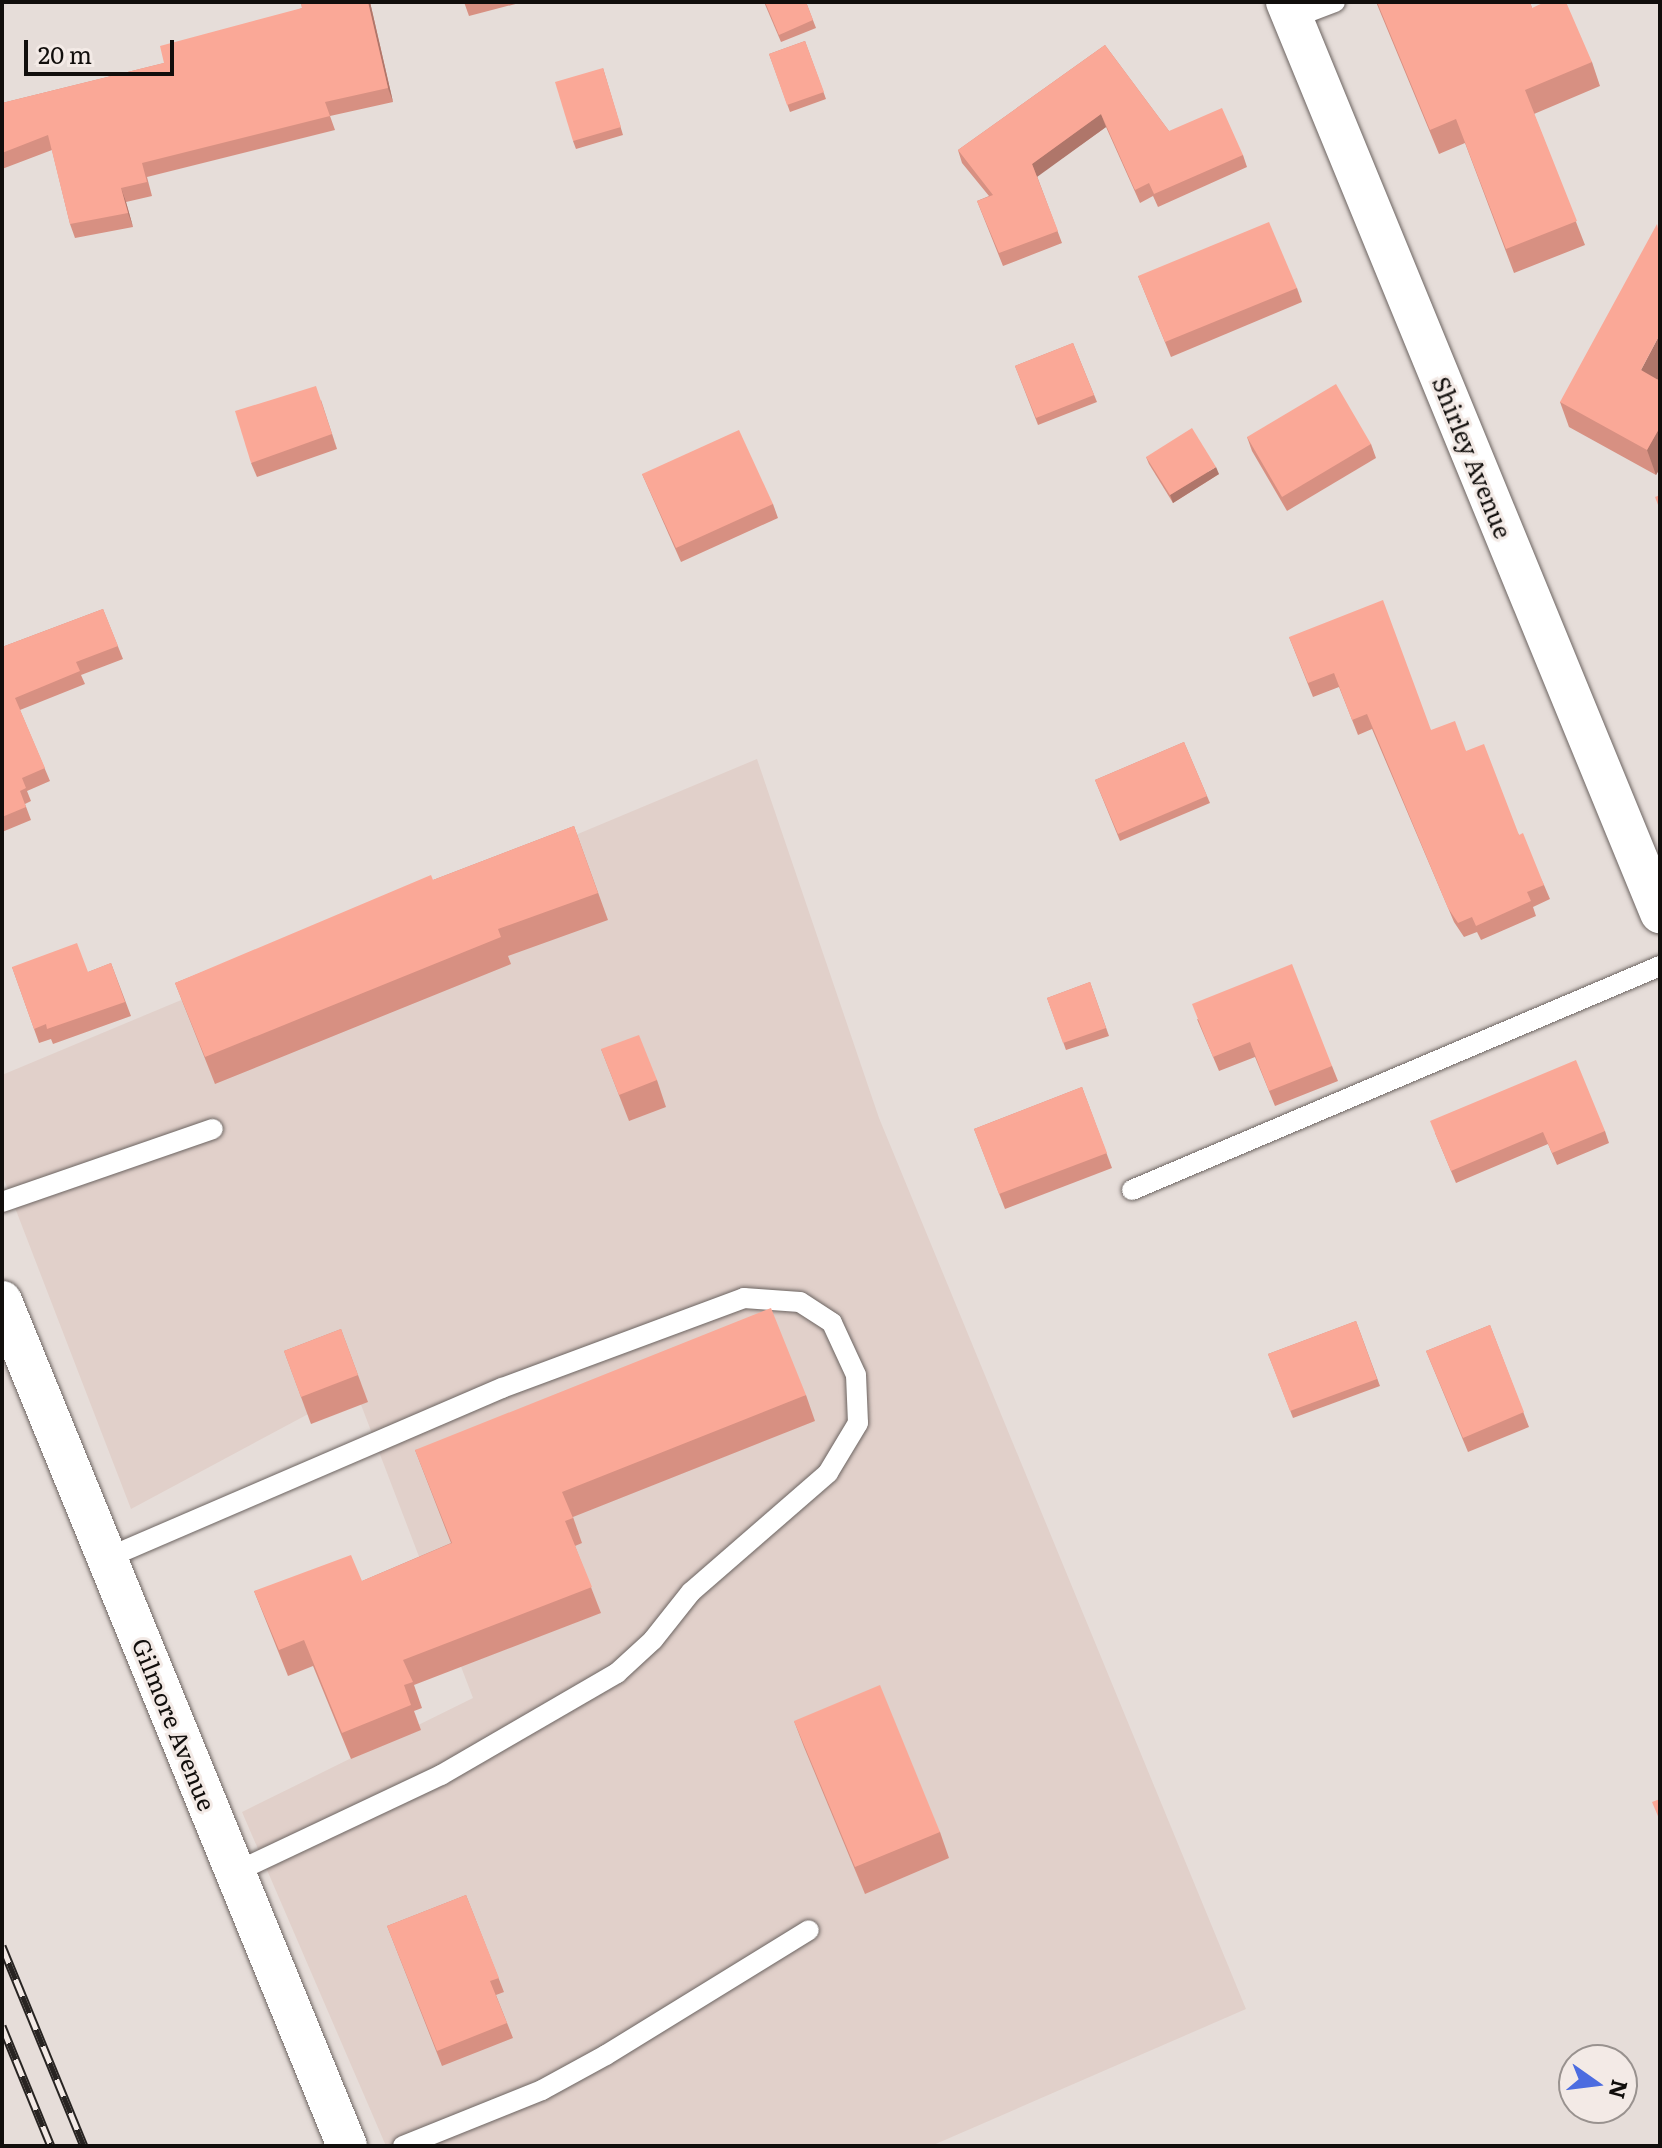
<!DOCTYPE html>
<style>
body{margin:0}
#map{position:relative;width:1662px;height:2148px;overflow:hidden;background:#e6ddd9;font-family:Literata,serif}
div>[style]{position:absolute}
.built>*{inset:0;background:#e1d0ca}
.roads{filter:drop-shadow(0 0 2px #6c6461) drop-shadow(0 0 2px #6c6461)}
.service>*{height:20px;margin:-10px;padding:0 10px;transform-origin:10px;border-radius:10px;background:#fff}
.minor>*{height:40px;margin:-20px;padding:0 20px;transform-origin:20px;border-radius:20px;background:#fff}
.rail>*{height:9px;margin-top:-4.5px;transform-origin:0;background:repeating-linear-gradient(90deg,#f3eae6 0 18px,#282422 0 36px);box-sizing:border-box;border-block:2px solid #282422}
.wall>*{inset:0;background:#d79082}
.shaded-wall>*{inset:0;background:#af766a}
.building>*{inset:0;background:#faa897}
span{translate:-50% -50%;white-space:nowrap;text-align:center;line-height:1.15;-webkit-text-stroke:6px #f3eae6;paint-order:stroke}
.street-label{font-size:24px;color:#110e0c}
.frame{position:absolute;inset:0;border:4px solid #110e0c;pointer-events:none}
.north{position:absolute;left:1558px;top:2044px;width:80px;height:80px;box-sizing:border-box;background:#f3eae6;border:2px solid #99928f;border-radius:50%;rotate:104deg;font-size:22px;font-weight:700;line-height:32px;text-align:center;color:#110e0c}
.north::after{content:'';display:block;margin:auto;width:28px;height:36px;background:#4c6ce0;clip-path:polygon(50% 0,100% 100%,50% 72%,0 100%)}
.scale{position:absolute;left:24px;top:40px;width:150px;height:36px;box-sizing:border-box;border:4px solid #110e0c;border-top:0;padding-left:10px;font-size:24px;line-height:28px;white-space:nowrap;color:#110e0c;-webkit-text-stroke:6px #f3eae6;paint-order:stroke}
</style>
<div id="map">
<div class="built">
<i style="clip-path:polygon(757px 759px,879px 1118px,1246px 2009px,931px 2146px,386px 2146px,242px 1812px,473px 1698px,355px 1389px,131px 1509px,2px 1174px,2px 1075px)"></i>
</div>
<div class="roads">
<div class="service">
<i style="left:1293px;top:18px;width:45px;rotate:-20.9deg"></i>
<i style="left:1132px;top:1190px;width:574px;rotate:-22.99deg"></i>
<i style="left:2px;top:1202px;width:223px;rotate:-19.1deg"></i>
<i style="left:107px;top:1558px;width:430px;rotate:-23.3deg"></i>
<i style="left:502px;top:1388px;width:258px;rotate:-20.4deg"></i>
<i style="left:744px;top:1298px;width:56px;rotate:4.1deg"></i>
<i style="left:800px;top:1302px;width:38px;rotate:33deg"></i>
<i style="left:832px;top:1323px;width:57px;rotate:65.2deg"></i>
<i style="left:856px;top:1375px;width:48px;rotate:87.6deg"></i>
<i style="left:858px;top:1423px;width:58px;rotate:121deg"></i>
<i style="left:828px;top:1473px;width:181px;rotate:139deg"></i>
<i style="left:691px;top:1592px;width:61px;rotate:128.4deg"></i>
<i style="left:653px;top:1640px;width:49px;rotate:137.5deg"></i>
<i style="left:617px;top:1673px;width:203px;rotate:149.9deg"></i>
<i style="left:441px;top:1775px;width:227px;rotate:154.7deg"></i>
<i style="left:403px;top:2146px;width:150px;rotate:-21.9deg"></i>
<i style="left:542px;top:2090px;width:73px;rotate:-28.7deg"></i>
<i style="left:606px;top:2055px;width:238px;rotate:-31.6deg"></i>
</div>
<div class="minor">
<i style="left:1286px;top:2px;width:985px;rotate:67.68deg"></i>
<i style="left:2px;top:1301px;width:913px;rotate:67.79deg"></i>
</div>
</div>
<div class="rail">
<i style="left:2px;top:1946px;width:216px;rotate:67.7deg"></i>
<i style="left:2px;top:2026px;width:130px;rotate:67.8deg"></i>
</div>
<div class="wall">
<i style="clip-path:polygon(301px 2px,370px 2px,393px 102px,330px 116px,335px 130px,147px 177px,152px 196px,126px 202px,133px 227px,75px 238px,70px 224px,52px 150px,2px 169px,2px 103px,164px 63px,302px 8px)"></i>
<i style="clip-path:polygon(464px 2px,523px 2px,469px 16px)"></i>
<i style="clip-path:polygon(764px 2px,806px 2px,816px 28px,781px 42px)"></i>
<i style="clip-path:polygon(1376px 2px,1530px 2px,1532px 8px,1592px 62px,1600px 86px,1534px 114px,1585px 245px,1514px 273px,1465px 143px,1439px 154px)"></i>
<i style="clip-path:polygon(805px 41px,826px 99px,790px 112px,769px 54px)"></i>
<i style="clip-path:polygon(1105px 45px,1169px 131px,1243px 155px,1247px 167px,1158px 207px,1153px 196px,1140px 203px,1106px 127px,1037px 176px,1062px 243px,1003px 266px,977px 201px,989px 196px,962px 163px,958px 150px)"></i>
<i style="clip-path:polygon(603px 68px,623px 135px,576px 149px,573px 141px)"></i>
<i style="clip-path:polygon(1138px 276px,1297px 288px,1302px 302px,1171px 357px)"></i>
<i style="clip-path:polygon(1073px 343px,1097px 402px,1038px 425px,1015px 366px)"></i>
<i style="clip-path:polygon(1658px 380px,1660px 381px,1660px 468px,1656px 475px,1569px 427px,1560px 402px)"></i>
<i style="clip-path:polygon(321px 400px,337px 449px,257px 477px,251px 463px)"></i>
<i style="clip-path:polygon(1247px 437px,1371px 444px,1376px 458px,1287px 511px,1252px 451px)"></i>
<i style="clip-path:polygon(1146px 457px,1219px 474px,1173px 503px,1149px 464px)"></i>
<i style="clip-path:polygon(642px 474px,773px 504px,778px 518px,681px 562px)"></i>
<i style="clip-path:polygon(103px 609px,123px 659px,81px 675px,85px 684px,20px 710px,50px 781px,27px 791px,31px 801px,25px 804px,31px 820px,2px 832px,2px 647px)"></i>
<i style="clip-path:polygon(1289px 637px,1431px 730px,1466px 751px,1519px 835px,1544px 885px,1550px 899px,1533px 907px,1536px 916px,1481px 940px,1477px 932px,1464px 937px,1454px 922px,1372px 729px,1358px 735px,1339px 687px,1313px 697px)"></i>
<i style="clip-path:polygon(1184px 742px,1210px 803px,1120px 841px,1095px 780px)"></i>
<i style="clip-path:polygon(574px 826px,608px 920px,508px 956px,511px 964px,215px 1084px,175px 983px,433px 880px)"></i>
<i style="clip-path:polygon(111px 963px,131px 1016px,53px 1044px,51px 1039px,39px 1043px,12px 967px,88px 972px)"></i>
<i style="clip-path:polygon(1090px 982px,1109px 1036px,1066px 1050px,1047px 998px)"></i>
<i style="clip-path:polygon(1197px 1019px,1332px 1066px,1338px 1081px,1275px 1106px,1255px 1057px,1219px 1071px)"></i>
<i style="clip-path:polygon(601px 1049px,657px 1080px,666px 1107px,629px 1121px)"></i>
<i style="clip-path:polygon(1082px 1087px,1112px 1168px,1005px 1209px,974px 1129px)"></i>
<i style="clip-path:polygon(1605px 1131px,1609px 1143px,1557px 1165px,1548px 1144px,1456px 1183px,1435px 1133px)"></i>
<i style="clip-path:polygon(1356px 1321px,1380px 1386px,1293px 1418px,1268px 1354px)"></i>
<i style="clip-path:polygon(1490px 1325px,1529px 1427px,1468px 1452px,1426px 1351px)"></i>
<i style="clip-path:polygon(341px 1329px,368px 1402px,311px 1424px,284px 1351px)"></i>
<i style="clip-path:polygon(806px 1395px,815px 1421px,573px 1517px,582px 1543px,575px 1546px,601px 1613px,414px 1685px,422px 1708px,414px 1711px,421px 1730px,351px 1759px,313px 1666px,288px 1676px,254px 1591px,362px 1581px,451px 1543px,415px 1450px)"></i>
<i style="clip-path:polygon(794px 1721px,940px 1832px,949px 1858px,865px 1894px,804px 1747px)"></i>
<i style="clip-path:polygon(466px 1895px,504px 1992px,496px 1995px,513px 2038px,442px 2066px,387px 1926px)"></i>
</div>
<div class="shaded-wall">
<i style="clip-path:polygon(368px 2px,370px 2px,393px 102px,388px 88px)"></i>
<i style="clip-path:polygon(1101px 114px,1106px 127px,1037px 177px,1032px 164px)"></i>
<i style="clip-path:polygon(121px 188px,126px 202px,133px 227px,128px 213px)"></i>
<i style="clip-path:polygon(1660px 334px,1660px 375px,1650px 395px,1641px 370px)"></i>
<i style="clip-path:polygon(1660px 427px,1660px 468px,1656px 475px,1647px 450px)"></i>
<i style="clip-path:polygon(1216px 467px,1219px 474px,1173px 503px,1170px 495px)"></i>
</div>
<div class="building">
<i style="clip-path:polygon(301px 2px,368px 2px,388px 88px,325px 102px,330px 116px,142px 163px,147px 182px,121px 188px,128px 213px,70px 224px,48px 135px,2px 153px,2px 103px,164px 63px,160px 46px,302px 8px)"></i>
<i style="clip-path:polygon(765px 2px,806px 2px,813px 20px,779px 35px)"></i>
<i style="clip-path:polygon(1377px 2px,1530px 2px,1532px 8px,1545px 2px,1566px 2px,1592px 62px,1525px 90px,1577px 221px,1506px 249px,1456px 119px,1430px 130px)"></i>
<i style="clip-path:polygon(805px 41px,824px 92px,787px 105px,769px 54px)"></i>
<i style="clip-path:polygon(1105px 45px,1169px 131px,1222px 108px,1243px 155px,1154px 194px,1149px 183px,1135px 190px,1101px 114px,1032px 164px,1058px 231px,999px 253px,977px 201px,993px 195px,958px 150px)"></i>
<i style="clip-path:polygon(603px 68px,621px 127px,573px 141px,555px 82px)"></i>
<i style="clip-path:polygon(1269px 222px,1297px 288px,1165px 342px,1138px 276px)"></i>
<i style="clip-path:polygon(1657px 224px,1660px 238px,1660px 334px,1641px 370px,1660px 381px,1660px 427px,1647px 450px,1560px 402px)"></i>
<i style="clip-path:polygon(1073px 343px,1094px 395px,1036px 418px,1015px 366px)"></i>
<i style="clip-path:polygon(1336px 384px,1371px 444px,1282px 497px,1247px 437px)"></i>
<i style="clip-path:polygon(316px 386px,332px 434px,251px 463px,235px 411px)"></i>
<i style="clip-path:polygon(1192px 428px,1216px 467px,1170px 495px,1146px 457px)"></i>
<i style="clip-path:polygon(739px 430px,773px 504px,676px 548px,642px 474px)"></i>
<i style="clip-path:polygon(1660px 495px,1660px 510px,1655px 497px)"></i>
<i style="clip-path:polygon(1383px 600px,1431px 730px,1455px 721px,1466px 751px,1484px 744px,1519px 835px,1523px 833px,1544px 885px,1527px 892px,1531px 901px,1476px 926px,1472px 917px,1458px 923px,1448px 908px,1367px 714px,1352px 720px,1334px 673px,1308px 683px,1289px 637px)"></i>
<i style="clip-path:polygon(103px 609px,118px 646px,76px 662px,80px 671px,15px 698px,45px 768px,22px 778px,26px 788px,20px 791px,26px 807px,2px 817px,2px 647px)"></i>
<i style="clip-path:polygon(1184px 742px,1207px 796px,1118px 834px,1095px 780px)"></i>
<i style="clip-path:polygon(574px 826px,598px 893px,498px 929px,501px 937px,205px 1057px,175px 983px,431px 875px,433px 880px)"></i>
<i style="clip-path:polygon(77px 943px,88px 972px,111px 963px,125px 1002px,47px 1029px,46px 1024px,34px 1029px,12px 967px)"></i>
<i style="clip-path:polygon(1292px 964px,1332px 1066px,1269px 1091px,1250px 1042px,1213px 1057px,1192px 1004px)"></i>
<i style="clip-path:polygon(1090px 982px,1106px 1028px,1063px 1043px,1047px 998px)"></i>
<i style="clip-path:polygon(639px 1035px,657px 1080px,619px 1095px,601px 1049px)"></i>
<i style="clip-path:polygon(1576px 1060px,1605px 1131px,1552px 1153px,1543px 1132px,1451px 1171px,1430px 1121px)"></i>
<i style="clip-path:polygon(1082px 1087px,1107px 1153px,999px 1194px,974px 1129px)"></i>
<i style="clip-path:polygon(771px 1308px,806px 1395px,562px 1492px,573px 1518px,565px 1521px,592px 1587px,403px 1660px,413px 1682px,404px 1685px,411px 1705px,342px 1733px,304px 1640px,279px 1650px,254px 1591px,351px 1555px,362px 1581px,452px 1543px,415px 1450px)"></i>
<i style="clip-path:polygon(1356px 1321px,1377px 1379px,1290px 1411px,1268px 1354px)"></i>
<i style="clip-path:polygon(1490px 1325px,1524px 1412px,1463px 1438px,1426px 1351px)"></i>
<i style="clip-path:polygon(341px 1329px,358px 1375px,301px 1397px,284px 1351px)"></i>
<i style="clip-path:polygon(880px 1685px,940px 1832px,855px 1867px,794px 1721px)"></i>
<i style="clip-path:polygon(1660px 1799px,1660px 1821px,1652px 1802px)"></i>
<i style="clip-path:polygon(466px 1895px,499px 1978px,490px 1981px,507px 2023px,437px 2051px,387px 1926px)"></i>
</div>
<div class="street-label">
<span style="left:1473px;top:457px;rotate:68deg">Shirley Avenue</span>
<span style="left:175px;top:1724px;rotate:68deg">Gilmore Avenue</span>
</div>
<div class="frame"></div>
<div class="north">N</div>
<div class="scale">20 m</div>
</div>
